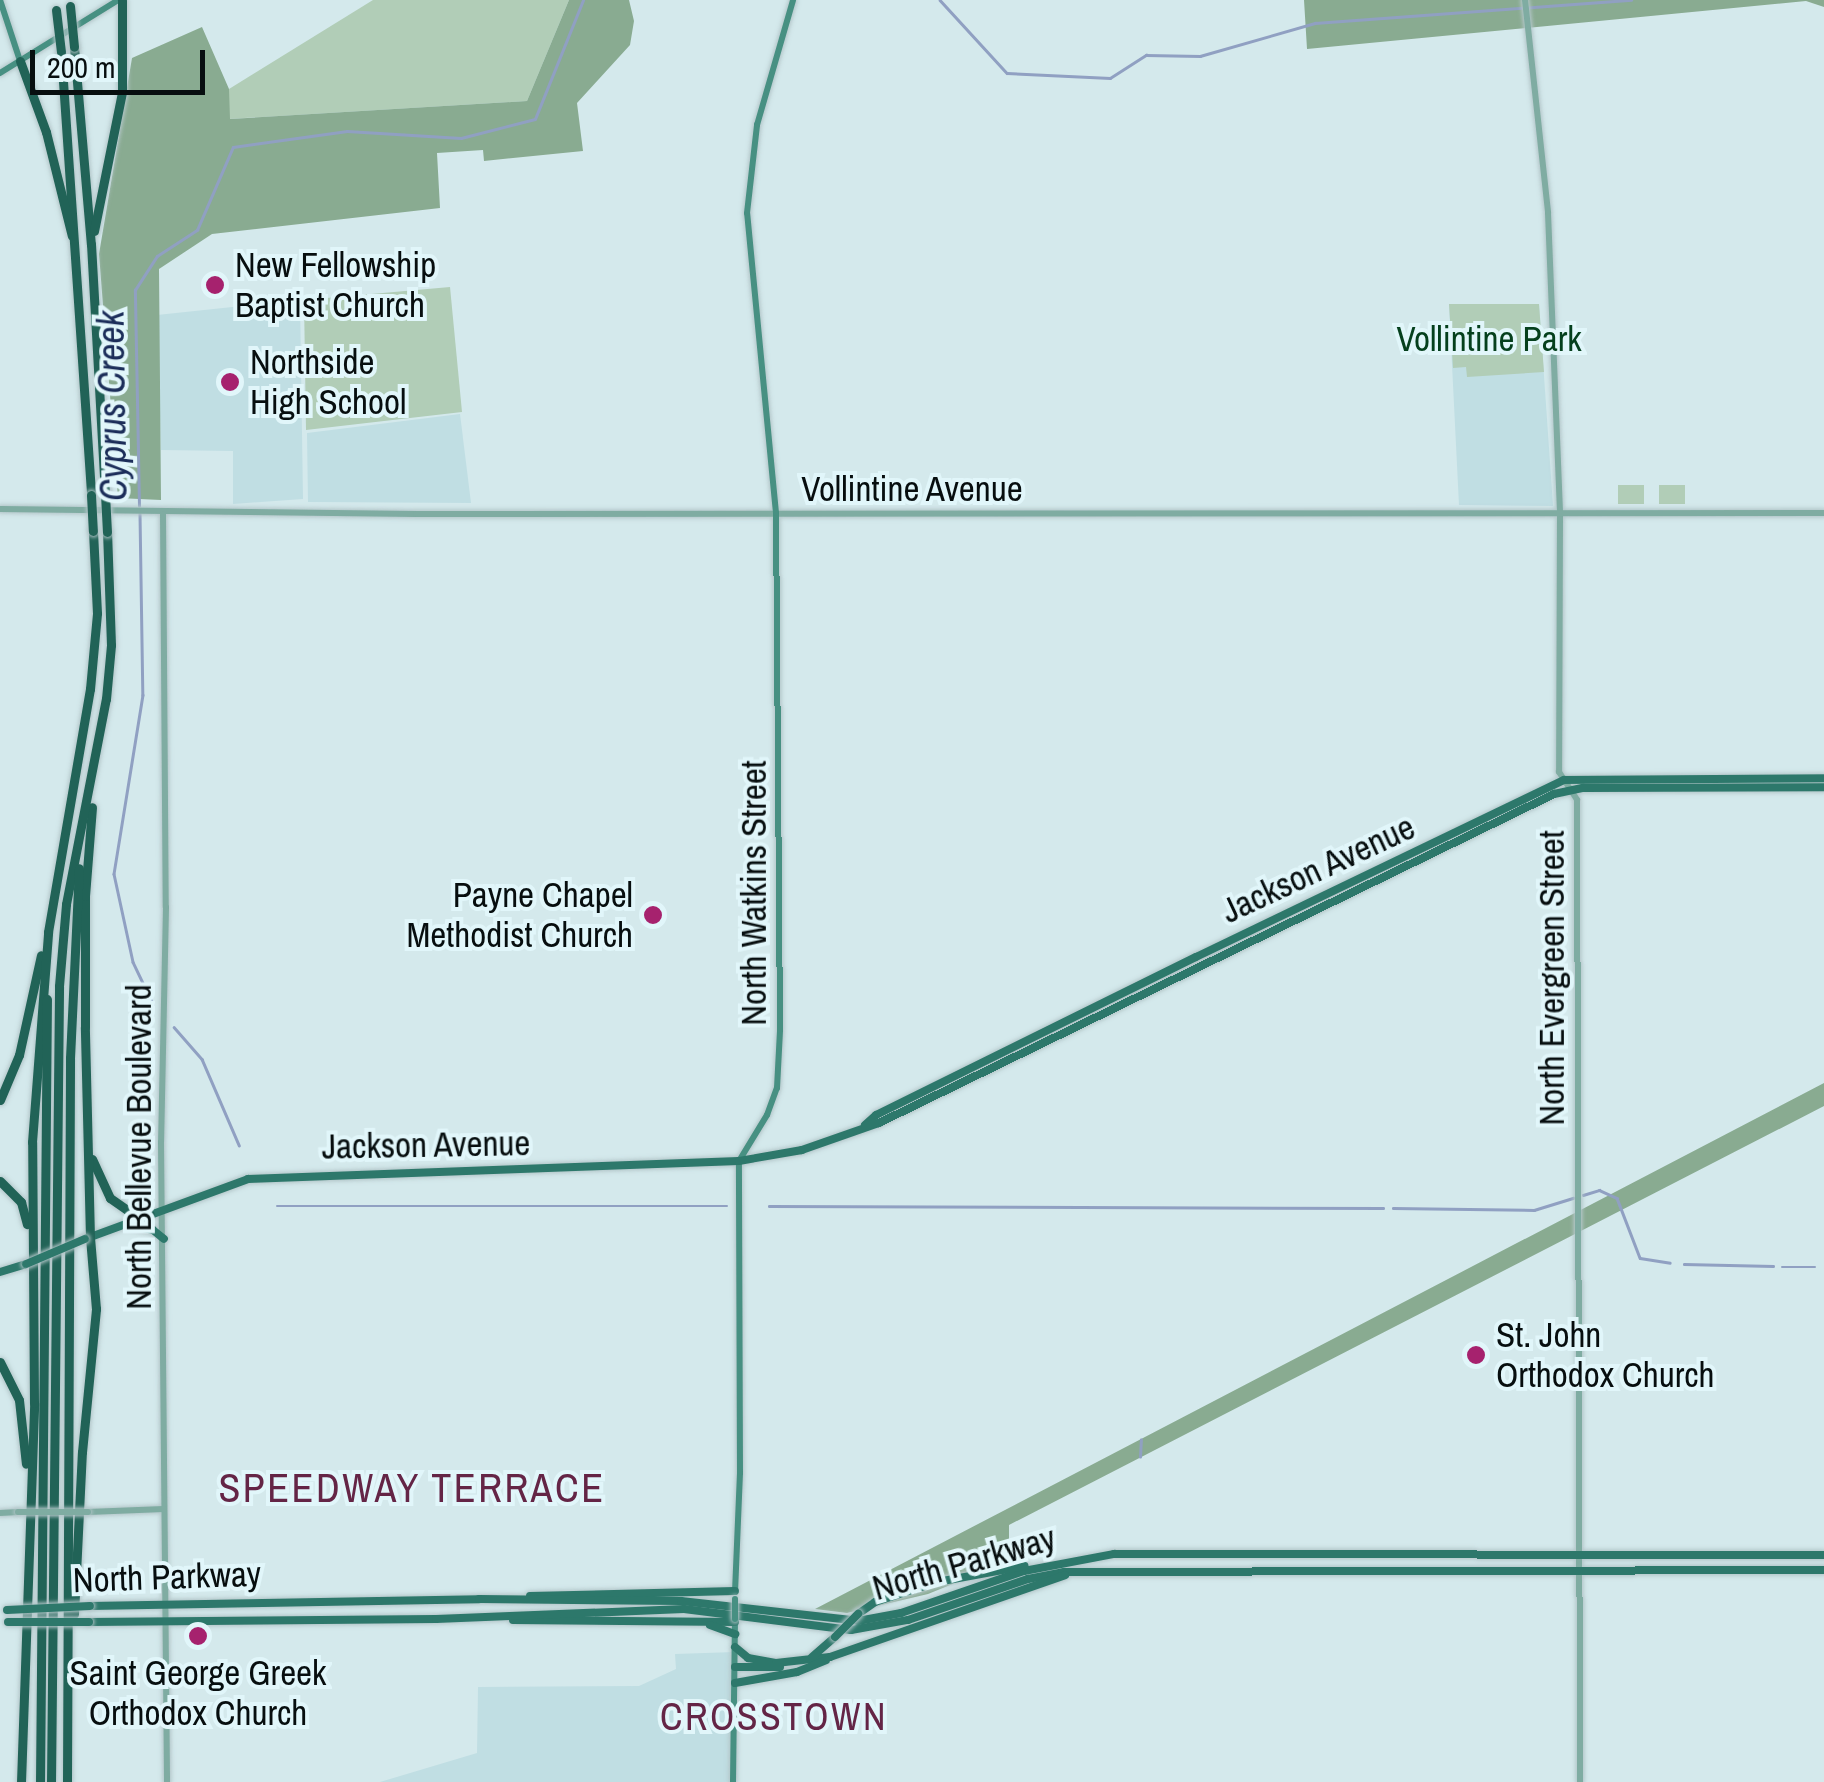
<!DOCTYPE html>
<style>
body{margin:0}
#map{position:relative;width:1824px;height:1782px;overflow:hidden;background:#d4e9ec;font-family:"Archivo Narrow",sans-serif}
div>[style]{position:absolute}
.built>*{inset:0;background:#c0dee3}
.green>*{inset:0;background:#b1cdb7}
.forest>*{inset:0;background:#89ab91}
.stream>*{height:2.5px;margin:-1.25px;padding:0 1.25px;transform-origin:1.25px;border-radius:1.25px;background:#90a0c2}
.roads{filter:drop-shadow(0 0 2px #b3c6c9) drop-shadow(0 0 2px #b3c6c9)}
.tertiary>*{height:6px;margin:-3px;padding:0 3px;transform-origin:3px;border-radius:3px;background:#7faca2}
.secondary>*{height:6px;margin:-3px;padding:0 3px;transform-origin:3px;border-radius:3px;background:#479082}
.primary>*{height:8px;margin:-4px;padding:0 4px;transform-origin:4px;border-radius:4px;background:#2d786b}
.motorway>*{height:9px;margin:-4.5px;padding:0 4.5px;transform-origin:4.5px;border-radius:4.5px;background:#216357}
.bridges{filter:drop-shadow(0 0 2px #b3c6c9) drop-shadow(0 0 2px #b3c6c9)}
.tertiary-bridge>*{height:6px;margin:-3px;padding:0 3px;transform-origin:3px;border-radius:3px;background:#7faca2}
.secondary-bridge>*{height:6px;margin:-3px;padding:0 3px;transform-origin:3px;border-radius:3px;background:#479082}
.primary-bridge>*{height:8px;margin:-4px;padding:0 4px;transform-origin:4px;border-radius:4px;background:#2d786b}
.motorway-bridge>*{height:9px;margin:-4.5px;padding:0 4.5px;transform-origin:4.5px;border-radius:4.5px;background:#216357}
.dots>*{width:28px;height:28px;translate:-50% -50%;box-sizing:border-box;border:5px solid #e1f6fa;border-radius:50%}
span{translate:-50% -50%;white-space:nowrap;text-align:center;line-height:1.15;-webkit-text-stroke:8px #e1f6fa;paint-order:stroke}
.poi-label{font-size:35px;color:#070e0f}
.left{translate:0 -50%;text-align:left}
.right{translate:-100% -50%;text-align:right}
.park-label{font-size:35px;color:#05401d}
.street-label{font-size:35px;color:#070e0f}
.water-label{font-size:38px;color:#1b2d59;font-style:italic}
.neighbourhood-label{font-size:38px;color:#642546;letter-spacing:2.5px}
.quarter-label{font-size:40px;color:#642546;letter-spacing:2.5px}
.scale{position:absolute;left:30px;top:50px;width:175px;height:45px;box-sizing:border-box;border:5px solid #070e0f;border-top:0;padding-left:12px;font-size:30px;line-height:35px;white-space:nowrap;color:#070e0f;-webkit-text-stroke:8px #e1f6fa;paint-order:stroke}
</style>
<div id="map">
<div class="built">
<i style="clip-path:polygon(300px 300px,303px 499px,233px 504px,233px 451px,161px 450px,157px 315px)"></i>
<i style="clip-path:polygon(1449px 304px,1539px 304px,1553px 506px,1459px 505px)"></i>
<i style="clip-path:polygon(460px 414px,471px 503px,308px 502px,307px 433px)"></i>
<i style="clip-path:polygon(735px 1652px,733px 1782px,380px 1782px,477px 1753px,478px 1687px,639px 1686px,676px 1669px,675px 1654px)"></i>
</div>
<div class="green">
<i style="clip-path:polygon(373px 0,569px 0,527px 101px,229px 119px,229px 89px)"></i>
<i style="clip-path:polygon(450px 287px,462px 412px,306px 430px,304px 300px)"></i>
<i style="clip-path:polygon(1449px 304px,1539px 304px,1544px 372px,1467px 377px,1466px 367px,1453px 368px)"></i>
<i style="clip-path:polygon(1618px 485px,1644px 485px,1644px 504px,1618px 504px)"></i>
<i style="clip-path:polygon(1659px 485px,1685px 485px,1685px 504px,1659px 504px)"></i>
</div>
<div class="forest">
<i style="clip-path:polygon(569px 0,629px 0,634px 21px,630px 45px,577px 103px,583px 151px,484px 161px,483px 150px,437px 153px,440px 208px,212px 234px,159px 269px,161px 500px,118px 498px,99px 254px,132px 58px,202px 27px,229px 89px,230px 119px,527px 101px)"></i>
<i style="clip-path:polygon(1304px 0,1824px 0,1824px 7px,1806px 1px,1307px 49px)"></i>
<i style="clip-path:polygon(1824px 1083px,1824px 1106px,1009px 1525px,1009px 1561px,928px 1594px,847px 1613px,815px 1609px)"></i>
</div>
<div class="stream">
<i style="left:940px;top:0;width:99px;rotate:47.5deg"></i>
<i style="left:1007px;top:73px;width:103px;rotate:2.8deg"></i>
<i style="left:1110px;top:78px;width:43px;rotate:-32.6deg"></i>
<i style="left:1146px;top:55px;width:54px;rotate:1.1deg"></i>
<i style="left:1200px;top:56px;width:120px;rotate:-16deg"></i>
<i style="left:1315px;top:23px;width:317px;rotate:-4.2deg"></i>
<i style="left:139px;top:506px;width:216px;rotate:-91.1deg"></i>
<i style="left:135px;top:290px;width:40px;rotate:-57.1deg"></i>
<i style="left:157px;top:256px;width:48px;rotate:-33deg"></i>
<i style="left:197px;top:230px;width:90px;rotate:-66.6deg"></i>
<i style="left:233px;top:147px;width:115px;rotate:-8deg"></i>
<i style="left:347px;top:131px;width:114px;rotate:3.5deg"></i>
<i style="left:461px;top:138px;width:76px;rotate:-14.4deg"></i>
<i style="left:535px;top:119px;width:128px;rotate:-68deg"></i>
<i style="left:140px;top:514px;width:181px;rotate:89.1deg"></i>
<i style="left:143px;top:695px;width:181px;rotate:99.2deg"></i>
<i style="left:114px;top:874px;width:90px;rotate:77.8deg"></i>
<i style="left:133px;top:962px;width:47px;rotate:64.5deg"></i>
<i style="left:174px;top:1027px;width:43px;rotate:48.8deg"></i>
<i style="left:202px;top:1059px;width:94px;rotate:66.7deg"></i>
<i style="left:1583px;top:1195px;width:17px;rotate:-17deg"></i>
<i style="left:1599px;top:1190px;width:20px;rotate:24deg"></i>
<i style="left:1617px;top:1198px;width:64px;rotate:69deg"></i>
<i style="left:1640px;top:1258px;width:30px;rotate:9deg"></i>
<i style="left:277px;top:1206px;width:450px"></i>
<i style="left:769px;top:1206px;width:614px;rotate:0.19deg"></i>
<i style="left:1393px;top:1208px;width:141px;rotate:0.8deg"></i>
<i style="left:1534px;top:1210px;width:41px;rotate:-17.1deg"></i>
<i style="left:1684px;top:1264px;width:89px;rotate:1.3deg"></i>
<i style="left:1782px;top:1267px;width:33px"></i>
<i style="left:1140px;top:1457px;width:17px;rotate:-87deg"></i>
</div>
<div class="roads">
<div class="tertiary">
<i style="left:1525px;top:0;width:214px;rotate:83.8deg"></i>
<i style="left:1548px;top:213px;width:302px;rotate:87.7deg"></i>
<i style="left:1560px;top:515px;width:257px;rotate:90.2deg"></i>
<i style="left:1559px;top:772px;width:33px;rotate:57deg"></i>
<i style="left:1577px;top:800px;width:982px;rotate:89.82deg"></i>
<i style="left:0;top:509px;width:416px;rotate:0.7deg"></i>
<i style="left:416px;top:514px;width:1408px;rotate:-0.04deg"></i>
<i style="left:163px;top:514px;width:393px;rotate:89.6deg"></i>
<i style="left:166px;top:907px;width:235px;rotate:91.2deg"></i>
<i style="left:161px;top:1142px;width:640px;rotate:89.46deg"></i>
<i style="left:88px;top:1512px;width:76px;rotate:-2.3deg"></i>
<i style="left:0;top:1513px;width:18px;rotate:-3deg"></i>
</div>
<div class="secondary">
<i style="left:0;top:0;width:64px;rotate:71.8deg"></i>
<i style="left:0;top:73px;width:139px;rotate:-31.7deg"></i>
<i style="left:735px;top:1592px;width:119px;rotate:-87.6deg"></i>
<i style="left:740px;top:1473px;width:312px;rotate:-90.2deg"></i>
<i style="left:739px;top:1161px;width:54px;rotate:-58.7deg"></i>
<i style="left:767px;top:1115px;width:29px;rotate:-70deg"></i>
<i style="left:777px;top:1088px;width:58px;rotate:-87deg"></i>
<i style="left:780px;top:1030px;width:517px;rotate:-90.44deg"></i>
<i style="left:776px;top:513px;width:301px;rotate:-95.5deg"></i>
<i style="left:747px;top:213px;width:89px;rotate:-83.5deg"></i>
<i style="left:757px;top:125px;width:130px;rotate:-73.9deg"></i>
<i style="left:733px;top:1782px;width:162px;rotate:-89.3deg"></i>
</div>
<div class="primary">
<i style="left:865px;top:1125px;width:15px;rotate:-42deg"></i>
<i style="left:876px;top:1115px;width:357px;rotate:-26.3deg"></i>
<i style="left:1196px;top:957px;width:408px;rotate:-25.7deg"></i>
<i style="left:1564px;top:780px;width:260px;rotate:-0.4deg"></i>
<i style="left:128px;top:1225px;width:25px;rotate:11deg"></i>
<i style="left:153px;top:1230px;width:14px;rotate:39deg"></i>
<i style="left:85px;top:1239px;width:174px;rotate:-20.2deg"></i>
<i style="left:248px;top:1179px;width:491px;rotate:-2.1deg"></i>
<i style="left:739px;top:1161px;width:64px;rotate:-9.9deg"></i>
<i style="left:802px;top:1150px;width:82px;rotate:-19.3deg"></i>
<i style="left:879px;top:1123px;width:751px;rotate:-25.98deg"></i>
<i style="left:1554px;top:794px;width:30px;rotate:-12deg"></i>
<i style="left:1583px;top:788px;width:241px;rotate:-0.2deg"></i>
<i style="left:0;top:1272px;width:27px;rotate:-17deg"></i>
<i style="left:530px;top:1596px;width:205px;rotate:-1.4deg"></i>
<i style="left:90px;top:1606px;width:389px;rotate:-1deg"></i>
<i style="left:479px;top:1599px;width:202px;rotate:0.6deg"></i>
<i style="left:681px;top:1601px;width:178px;rotate:6.4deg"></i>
<i style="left:858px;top:1621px;width:44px;rotate:-10.5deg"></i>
<i style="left:901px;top:1613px;width:130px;rotate:-18.9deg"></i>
<i style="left:1024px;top:1571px;width:92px;rotate:-10.7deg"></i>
<i style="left:1114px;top:1554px;width:710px;rotate:0.08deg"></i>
<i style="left:858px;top:1614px;width:21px;rotate:-35deg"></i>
<i style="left:875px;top:1602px;width:65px;rotate:-17.9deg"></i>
<i style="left:937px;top:1582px;width:89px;rotate:-10.3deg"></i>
<i style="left:513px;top:1620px;width:222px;rotate:0.5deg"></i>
<i style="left:89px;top:1622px;width:347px;rotate:-0.5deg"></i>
<i style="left:436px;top:1619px;width:248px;rotate:-2.3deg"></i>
<i style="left:684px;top:1609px;width:168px;rotate:7.2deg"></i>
<i style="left:851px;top:1630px;width:58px;rotate:-10deg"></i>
<i style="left:908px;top:1620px;width:127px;rotate:-18.9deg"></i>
<i style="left:1028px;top:1579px;width:37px;rotate:-11deg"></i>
<i style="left:1064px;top:1572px;width:760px;rotate:-0.15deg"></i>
<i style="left:710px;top:1625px;width:27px;rotate:20deg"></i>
<i style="left:735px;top:1647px;width:17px;rotate:40deg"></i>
<i style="left:748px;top:1658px;width:28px;rotate:10deg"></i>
<i style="left:776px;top:1663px;width:54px;rotate:-6.3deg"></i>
<i style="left:830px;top:1657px;width:249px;rotate:-19.2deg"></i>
<i style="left:812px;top:1657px;width:30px;rotate:-41deg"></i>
<i style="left:735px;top:1667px;width:45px"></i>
<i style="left:735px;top:1683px;width:63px;rotate:-10.1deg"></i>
<i style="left:797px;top:1672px;width:31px;rotate:-22deg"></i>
</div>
<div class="motorway">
<i style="left:74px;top:47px;width:198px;rotate:85.1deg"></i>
<i style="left:91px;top:244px;width:250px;rotate:86.8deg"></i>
<i style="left:61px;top:52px;width:444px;rotate:86.1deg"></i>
<i style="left:20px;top:61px;width:76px;rotate:69.9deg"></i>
<i style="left:46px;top:132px;width:107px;rotate:76deg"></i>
<i style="left:94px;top:231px;width:142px;rotate:-78.6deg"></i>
<i style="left:122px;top:92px;width:92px;rotate:-90deg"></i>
<i style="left:0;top:1100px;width:49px;rotate:-67.1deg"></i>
<i style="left:19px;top:1055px;width:102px;rotate:-77.6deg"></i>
<i style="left:92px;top:1159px;width:43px;rotate:65.2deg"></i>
<i style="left:110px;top:1198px;width:21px;rotate:35deg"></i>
<i style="left:127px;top:1210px;width:23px;rotate:10deg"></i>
<i style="left:0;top:1181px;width:30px;rotate:45deg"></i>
<i style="left:21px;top:1202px;width:23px;rotate:75deg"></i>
<i style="left:0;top:1362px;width:42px;rotate:63.4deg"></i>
<i style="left:19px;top:1400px;width:64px;rotate:83.8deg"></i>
<i style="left:74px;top:1614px;width:162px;rotate:-87.2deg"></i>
<i style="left:82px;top:1452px;width:144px;rotate:-84.4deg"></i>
<i style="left:96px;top:1309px;width:71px;rotate:-94.8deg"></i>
<i style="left:90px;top:1238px;width:211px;rotate:-91.4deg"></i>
<i style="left:85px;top:1027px;width:131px;rotate:-90deg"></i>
<i style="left:85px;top:896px;width:89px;rotate:-85.5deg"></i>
<i style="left:21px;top:1782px;width:379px;rotate:-88deg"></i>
<i style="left:34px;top:1403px;width:261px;rotate:-90.4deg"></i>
<i style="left:32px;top:1142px;width:211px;rotate:-85.6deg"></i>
<i style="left:48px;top:932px;width:247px;rotate:-80.2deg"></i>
<i style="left:90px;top:689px;width:76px;rotate:-84.7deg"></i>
<i style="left:97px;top:613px;width:82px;rotate:-92.8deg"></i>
<i style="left:40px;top:1782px;width:783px;rotate:-89.49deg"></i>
<i style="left:51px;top:1782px;width:796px;rotate:-89.42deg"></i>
<i style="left:59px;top:986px;width:82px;rotate:-85.1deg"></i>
<i style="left:66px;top:904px;width:209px;rotate:-79deg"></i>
<i style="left:106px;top:699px;width:54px;rotate:-84.7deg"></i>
<i style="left:111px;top:645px;width:113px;rotate:-92deg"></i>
<i style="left:67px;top:1782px;width:724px;rotate:-89.76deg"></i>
<i style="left:70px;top:1058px;width:190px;rotate:-87.3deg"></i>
</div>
</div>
<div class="bridges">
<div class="tertiary-bridge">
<i style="left:18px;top:1512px;width:70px"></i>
</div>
<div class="secondary-bridge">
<i style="left:735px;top:1599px;width:20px;rotate:90deg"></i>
</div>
<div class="primary-bridge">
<i style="left:26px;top:1264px;width:64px;rotate:-23deg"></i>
<i style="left:7px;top:1610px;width:83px;rotate:-2.8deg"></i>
<i style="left:8px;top:1622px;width:81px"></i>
<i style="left:835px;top:1637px;width:33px;rotate:-45deg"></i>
</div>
<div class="motorway-bridge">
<i style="left:70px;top:6px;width:41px;rotate:84.4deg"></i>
<i style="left:56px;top:10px;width:42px;rotate:83.2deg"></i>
<i style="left:105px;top:494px;width:38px;rotate:87deg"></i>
<i style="left:91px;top:495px;width:36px;rotate:87deg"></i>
</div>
</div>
<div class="dots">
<i style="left:215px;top:285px;background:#a6226e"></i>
<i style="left:230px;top:382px;background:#a6226e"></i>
<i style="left:653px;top:915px;background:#a6226e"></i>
<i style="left:1476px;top:1355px;background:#a6226e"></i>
<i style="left:198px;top:1636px;background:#a6226e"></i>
</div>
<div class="poi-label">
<span class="left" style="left:235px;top:285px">New Fellowship<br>Baptist Church</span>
<span class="left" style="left:250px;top:382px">Northside<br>High School</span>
<span class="right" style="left:633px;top:915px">Payne Chapel<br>Methodist Church</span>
<span class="left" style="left:1496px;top:1355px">St. John<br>Orthodox Church</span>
<span style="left:198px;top:1693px">Saint George Greek<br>Orthodox Church</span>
</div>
<div class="park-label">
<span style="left:1489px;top:339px">Vollintine Park</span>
</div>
<div class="street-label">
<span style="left:912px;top:489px">Vollintine Avenue</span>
<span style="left:1318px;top:869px;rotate:-25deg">Jackson Avenue</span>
<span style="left:754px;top:893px;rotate:-90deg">North Watkins Street</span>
<span style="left:1552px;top:978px;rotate:-90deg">North Evergreen Street</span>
<span style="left:426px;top:1145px;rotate:-1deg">Jackson Avenue</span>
<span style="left:139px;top:1147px;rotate:-90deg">North Bellevue Boulevard</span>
<span style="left:964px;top:1563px;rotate:-16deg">North Parkway</span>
<span style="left:167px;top:1577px;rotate:-2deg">North Parkway</span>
</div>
<div class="water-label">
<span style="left:112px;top:406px;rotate:-91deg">Cyprus Creek</span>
</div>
<div class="neighbourhood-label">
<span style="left:774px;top:1717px">CROSSTOWN</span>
</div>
<div class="quarter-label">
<span style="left:412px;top:1488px">SPEEDWAY TERRACE</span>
</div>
<div class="scale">200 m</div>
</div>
